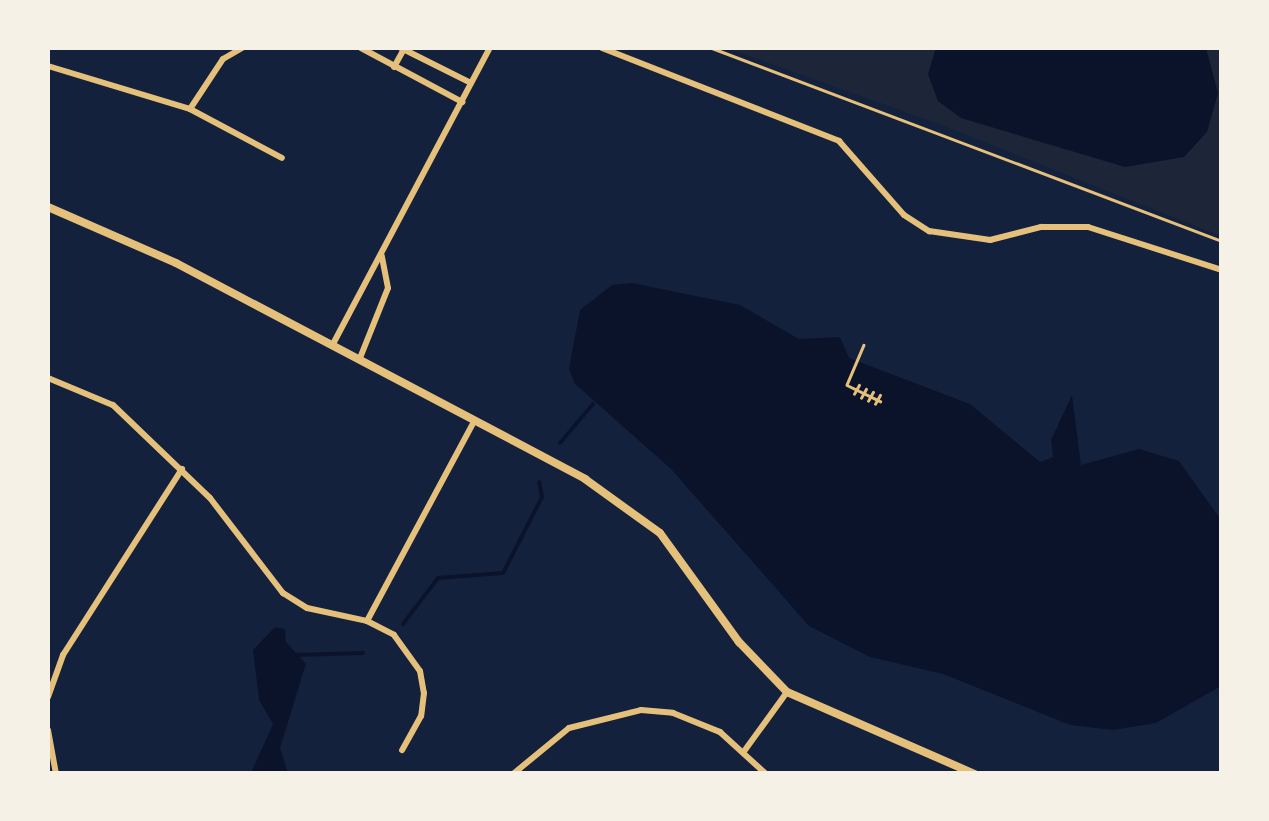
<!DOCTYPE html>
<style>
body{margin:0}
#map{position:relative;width:1269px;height:821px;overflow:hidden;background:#14213d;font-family:"Varela Round",sans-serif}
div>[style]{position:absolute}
.green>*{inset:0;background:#1d2539}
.water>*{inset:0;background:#0b132b}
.stream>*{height:4px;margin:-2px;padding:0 2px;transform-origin:2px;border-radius:2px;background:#0b132b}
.path>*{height:2.5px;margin:-1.25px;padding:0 1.25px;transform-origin:1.25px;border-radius:1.25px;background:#e5c07b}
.minor>*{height:6px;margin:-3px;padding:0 3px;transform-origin:3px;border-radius:3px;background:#e5c07b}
.secondary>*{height:8px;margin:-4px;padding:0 4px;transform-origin:4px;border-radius:4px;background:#e5c07b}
span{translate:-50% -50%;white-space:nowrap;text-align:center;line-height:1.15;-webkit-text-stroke:9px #f6f1e7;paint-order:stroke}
.frame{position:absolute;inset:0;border:50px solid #f6f1e7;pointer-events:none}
</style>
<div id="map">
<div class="green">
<i style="clip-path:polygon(727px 48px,1221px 48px,1221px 236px,939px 124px)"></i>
</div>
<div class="water">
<i style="clip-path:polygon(1206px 48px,1218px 93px,1207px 132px,1184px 157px,1125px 167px,961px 118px,938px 101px,928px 74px,936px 48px)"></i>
<i style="clip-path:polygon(632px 283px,740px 305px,799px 339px,840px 337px,849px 358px,970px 404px,1040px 462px,1053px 457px,1051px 440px,1072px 395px,1081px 465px,1139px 449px,1179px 461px,1221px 520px,1221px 686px,1156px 723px,1113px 730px,1070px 725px,943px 674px,870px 657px,809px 626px,671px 469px,575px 384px,569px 369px,580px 310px,612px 285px)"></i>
<i style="clip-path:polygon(275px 627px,285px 629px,286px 642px,306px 664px,280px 748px,288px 773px,251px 773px,273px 724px,259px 700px,253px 650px)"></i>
</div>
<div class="stream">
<i style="left:560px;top:443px;width:51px;rotate:-49.8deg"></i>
<i style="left:403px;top:624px;width:58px;rotate:-52.7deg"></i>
<i style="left:438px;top:578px;width:65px;rotate:-4.4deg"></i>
<i style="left:503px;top:573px;width:85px;rotate:-62.8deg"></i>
<i style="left:542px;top:497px;width:15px;rotate:-101deg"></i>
<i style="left:295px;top:655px;width:68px;rotate:-1.7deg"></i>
</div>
<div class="path">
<i style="left:712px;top:48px;width:545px;rotate:20.73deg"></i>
<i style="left:864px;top:345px;width:43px;rotate:113deg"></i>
<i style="left:847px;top:385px;width:37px;rotate:26deg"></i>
<i style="left:854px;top:394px;width:10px;rotate:-61deg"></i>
<i style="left:861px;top:398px;width:10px;rotate:-61deg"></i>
<i style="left:868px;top:401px;width:10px;rotate:-61deg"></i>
<i style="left:875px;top:404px;width:10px;rotate:-61deg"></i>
</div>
<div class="minor">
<i style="left:361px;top:48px;width:115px;rotate:28.1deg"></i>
<i style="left:401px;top:48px;width:78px;rotate:26.6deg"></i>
<i style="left:602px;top:48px;width:255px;rotate:21.4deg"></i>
<i style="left:839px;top:141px;width:98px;rotate:48.7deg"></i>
<i style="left:904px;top:215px;width:30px;rotate:33deg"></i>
<i style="left:929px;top:231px;width:62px;rotate:8.4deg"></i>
<i style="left:990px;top:240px;width:53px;rotate:-14.3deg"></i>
<i style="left:1041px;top:227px;width:47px"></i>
<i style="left:1088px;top:227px;width:141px;rotate:17.8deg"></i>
<i style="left:48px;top:66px;width:148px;rotate:16.8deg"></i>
<i style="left:190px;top:109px;width:104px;rotate:28deg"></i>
<i style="left:394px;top:67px;width:21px;rotate:-61deg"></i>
<i style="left:190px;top:109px;width:60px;rotate:-56.6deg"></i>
<i style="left:223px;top:59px;width:22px;rotate:-30deg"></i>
<i style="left:333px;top:344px;width:335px;rotate:-62.1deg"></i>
<i style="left:360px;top:358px;width:75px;rotate:-68.2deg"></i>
<i style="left:388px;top:288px;width:33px;rotate:-101deg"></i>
<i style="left:48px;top:378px;width:70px;rotate:22.6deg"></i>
<i style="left:113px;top:405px;width:134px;rotate:43.8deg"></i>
<i style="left:210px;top:498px;width:120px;rotate:52.5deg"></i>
<i style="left:283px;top:593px;width:28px;rotate:32deg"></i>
<i style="left:307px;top:608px;width:61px;rotate:12.2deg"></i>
<i style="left:367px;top:621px;width:30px;rotate:27deg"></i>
<i style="left:394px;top:635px;width:44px;rotate:54.2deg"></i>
<i style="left:420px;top:671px;width:22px;rotate:80deg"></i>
<i style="left:424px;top:693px;width:23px;rotate:97deg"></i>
<i style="left:421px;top:716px;width:39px;rotate:119deg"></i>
<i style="left:367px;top:621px;width:228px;rotate:-61.8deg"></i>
<i style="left:48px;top:697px;width:45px;rotate:-70.3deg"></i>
<i style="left:63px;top:655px;width:221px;rotate:-57.4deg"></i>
<i style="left:48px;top:730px;width:45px;rotate:79.7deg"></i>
<i style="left:745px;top:750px;width:72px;rotate:-54.1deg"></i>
<i style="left:513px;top:774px;width:72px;rotate:-39.4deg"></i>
<i style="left:569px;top:728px;width:74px;rotate:-14deg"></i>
<i style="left:641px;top:710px;width:32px;rotate:5deg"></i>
<i style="left:673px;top:713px;width:51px;rotate:22deg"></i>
<i style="left:720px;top:732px;width:62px;rotate:42.4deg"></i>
</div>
<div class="secondary">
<i style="left:48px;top:207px;width:140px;rotate:23.6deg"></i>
<i style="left:176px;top:263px;width:463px;rotate:27.8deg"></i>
<i style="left:585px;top:479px;width:92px;rotate:35.8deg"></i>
<i style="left:660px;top:533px;width:135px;rotate:54.1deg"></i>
<i style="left:739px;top:642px;width:69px;rotate:46.2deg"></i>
<i style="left:787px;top:692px;width:205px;rotate:23.6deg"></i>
</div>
<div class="frame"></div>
</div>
